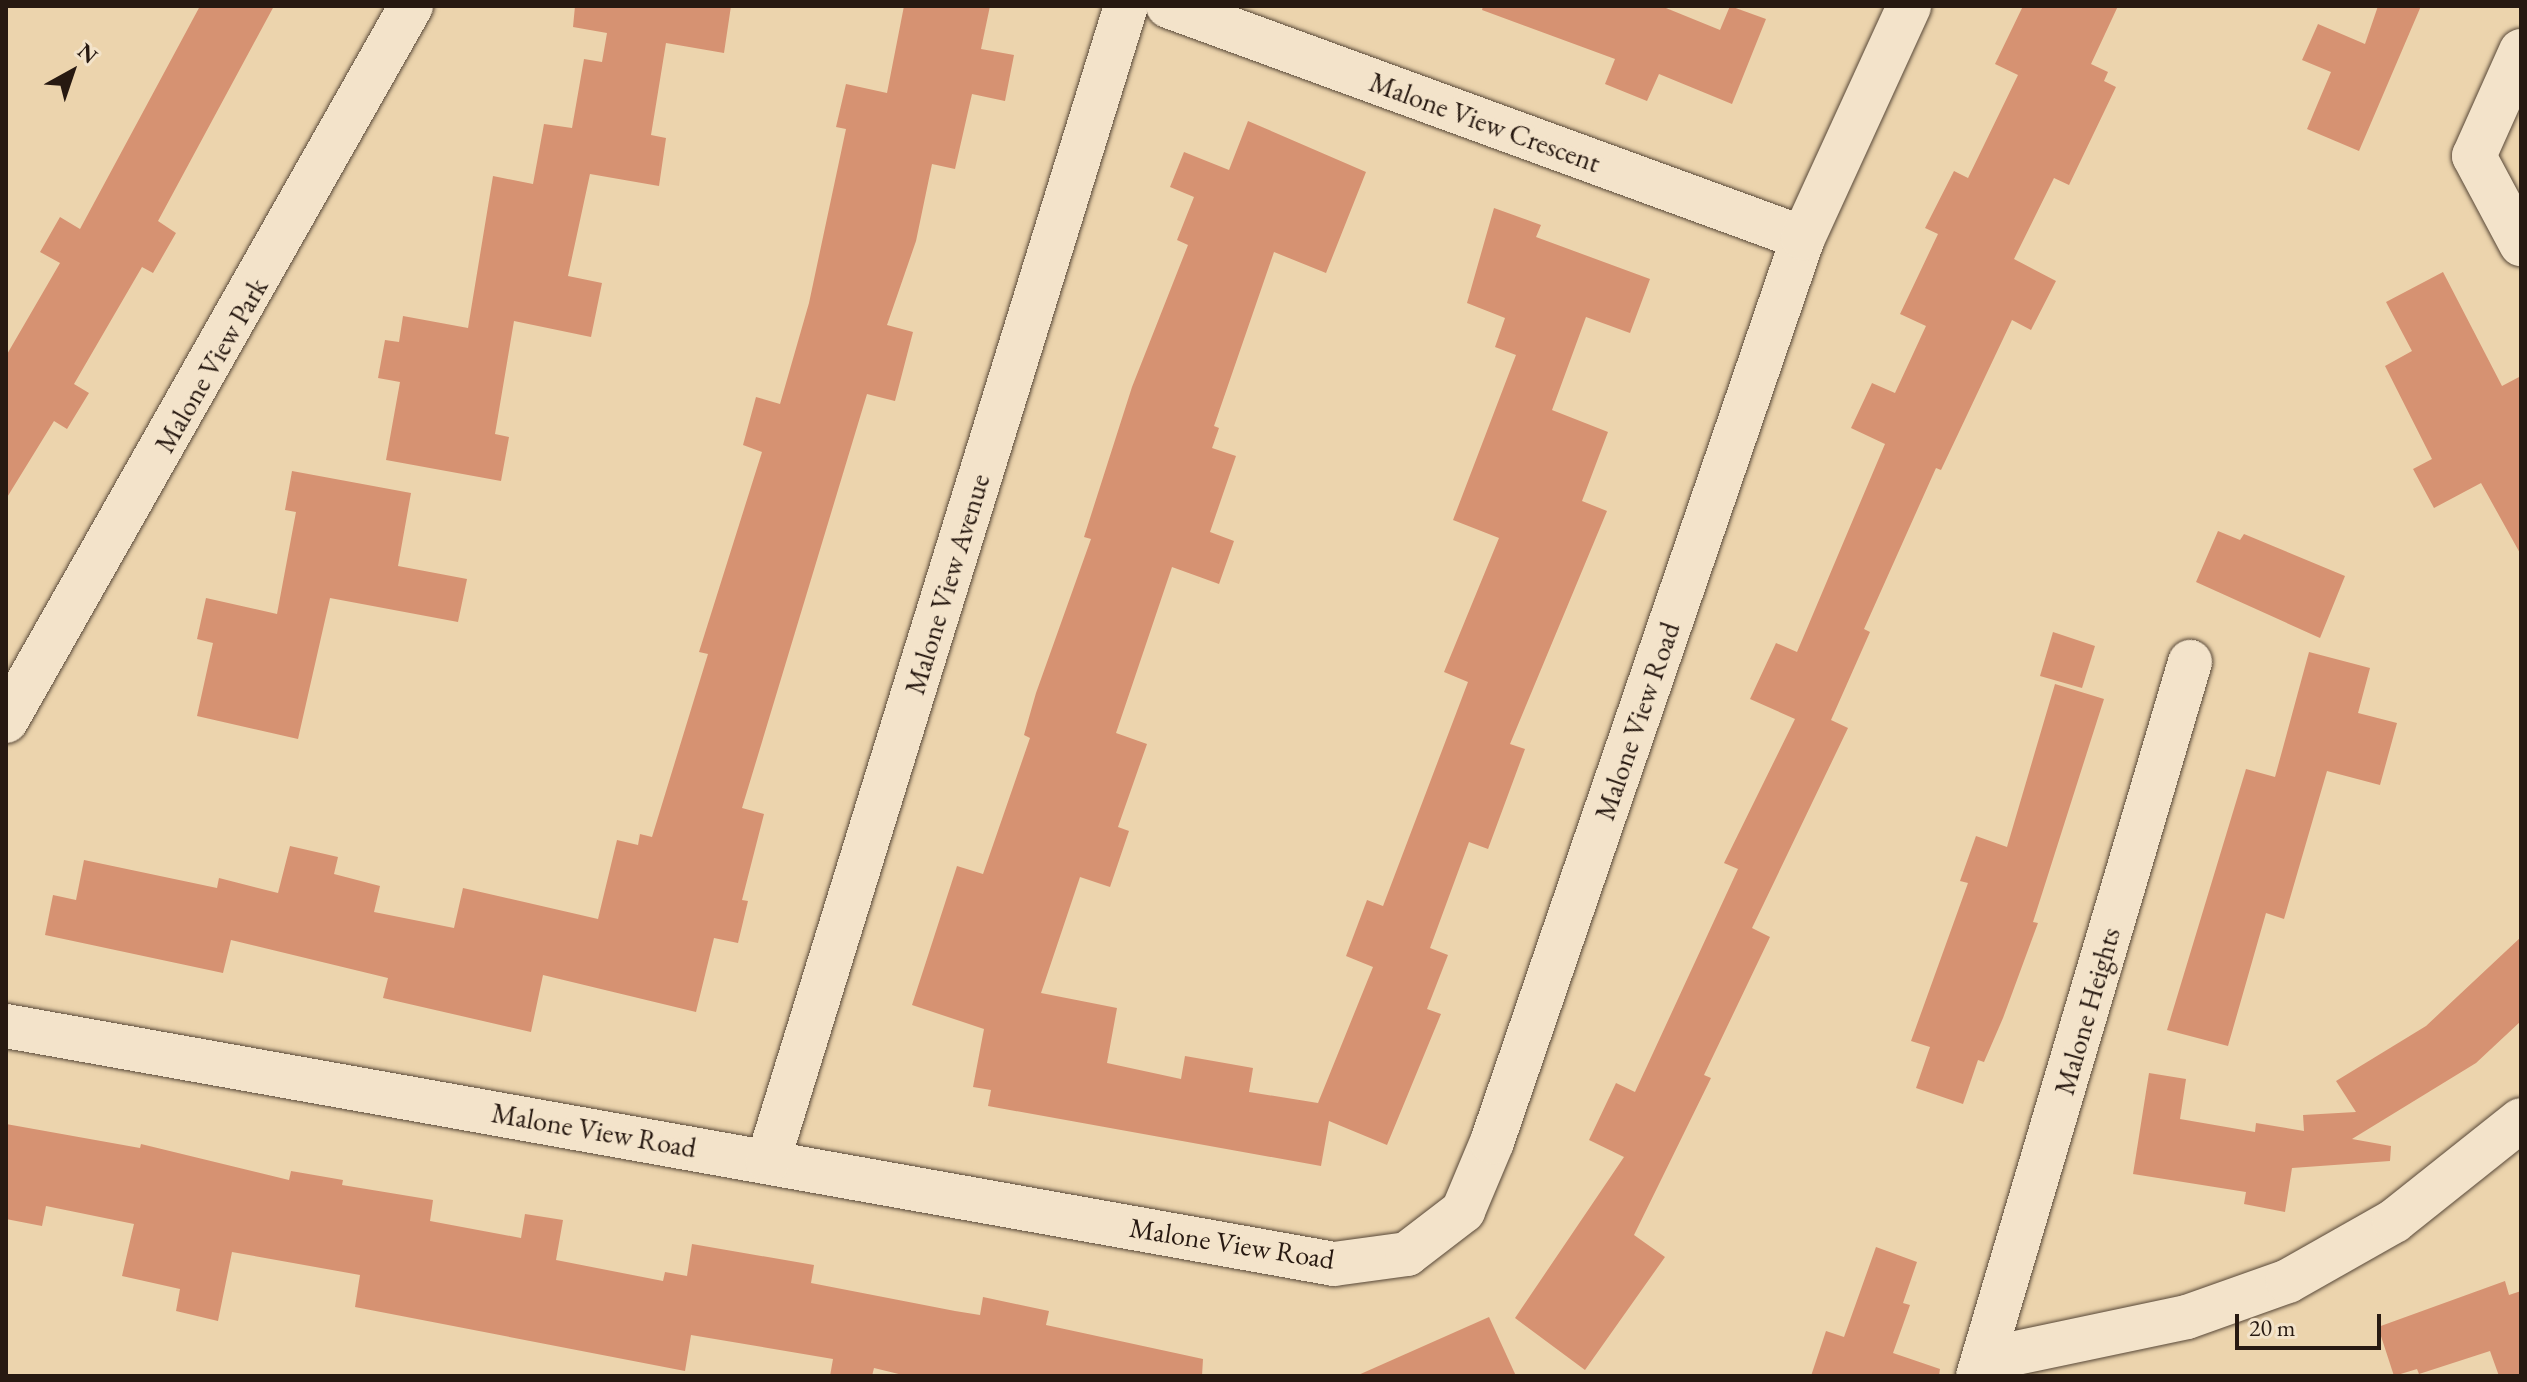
<!DOCTYPE html>
<style>
body{margin:0}
#map{position:relative;width:2527px;height:1382px;overflow:hidden;background:#ecd4ad;font-family:"EB Garamond",serif}
div>[style]{position:absolute}
.building>*{inset:0;background:#d69272}
.roads{filter:drop-shadow(0 0 2px #584838) drop-shadow(0 0 2px #584838)}
.minor>*{height:44px;margin:-22px;padding:0 22px;transform-origin:22px;border-radius:22px;background:#f3e3ca}
span{translate:-50% -50%;white-space:nowrap;text-align:center;line-height:1.15;-webkit-text-stroke:8px #f3e3ca;paint-order:stroke}
.street-label{font-size:28px;color:#271911}
.frame{position:absolute;inset:0;border:8px solid #271911;pointer-events:none}
.north{position:absolute;left:32px;top:32px;width:80px;height:80px;-webkit-text-stroke:6px #f3e3ca;paint-order:stroke;rotate:40deg;font-size:22px;font-weight:700;line-height:32px;text-align:center;color:#271911}
.north::after{content:'';display:block;margin:auto;width:28px;height:36px;background:#271911;clip-path:polygon(50% 0,100% 100%,50% 72%,0 100%)}
.scale{position:absolute;left:2235px;top:1314px;width:146px;height:36px;box-sizing:border-box;border:4px solid #271911;border-top:0;padding-left:10px;font-size:24px;line-height:28px;white-space:nowrap;color:#271911;-webkit-text-stroke:6px #f3e3ca;paint-order:stroke}
</style>
<div id="map">
<div class="building">
<i style="clip-path:polygon(200px 6px,274px 6px,158px 221px,176px 233px,153px 273px,142px 267px,74px 384px,89px 393px,67px 429px,54px 421px,6px 499px,6px 356px,60px 263px,40px 252px,60px 217px,80px 229px)"></i>
<i style="clip-path:polygon(575px 6px,731px 6px,724px 53px,666px 43px,651px 135px,666px 138px,659px 186px,590px 174px,568px 276px,602px 283px,591px 337px,514px 321px,495px 434px,509px 437px,501px 481px,386px 460px,400px 382px,378px 378px,385px 340px,399px 342px,403px 316px,468px 328px,493px 176px,533px 184px,544px 124px,572px 128px,584px 59px,602px 62px,607px 33px,573px 27px)"></i>
<i style="clip-path:polygon(904px 6px,990px 6px,981px 49px,1014px 55px,1005px 101px,972px 94px,955px 169px,932px 164px,916px 241px,887px 325px,913px 332px,895px 401px,867px 394px,742px 808px,764px 814px,742px 900px,748px 901px,738px 943px,714px 938px,696px 1012px,543px 975px,531px 1032px,383px 998px,388px 978px,231px 940px,223px 973px,45px 935px,53px 895px,76px 900px,84px 860px,217px 888px,219px 878px,278px 893px,290px 846px,338px 857px,334px 874px,380px 886px,374px 912px,454px 928px,463px 888px,598px 919px,617px 840px,638px 845px,640px 834px,652px 837px,708px 654px,699px 652px,762px 452px,743px 445px,756px 397px,780px 404px,809px 303px,846px 129px,836px 127px,846px 84px,887px 93px)"></i>
<i style="clip-path:polygon(1483px 6px,1661px 6px,1720px 30px,1730px 6px,1766px 19px,1732px 104px,1659px 74px,1647px 101px,1605px 84px,1615px 59px,1482px 10px)"></i>
<i style="clip-path:polygon(2023px 6px,2118px 6px,2091px 64px,2108px 72px,2104px 81px,2116px 87px,2069px 185px,2054px 178px,2014px 259px,2056px 281px,2031px 330px,2012px 320px,1941px 470px,1936px 468px,1864px 629px,1870px 632px,1831px 720px,1848px 728px,1752px 928px,1770px 937px,1704px 1075px,1711px 1078px,1634px 1235px,1665px 1257px,1585px 1370px,1515px 1318px,1624px 1157px,1589px 1140px,1616px 1083px,1635px 1092px,1738px 869px,1724px 863px,1795px 719px,1750px 699px,1776px 643px,1797px 652px,1885px 444px,1851px 428px,1872px 383px,1895px 393px,1926px 326px,1900px 314px,1938px 234px,1925px 228px,1954px 171px,1968px 178px,2018px 75px,1995px 64px)"></i>
<i style="clip-path:polygon(2378px 6px,2421px 6px,2359px 151px,2307px 129px,2331px 72px,2302px 60px,2318px 24px,2365px 44px)"></i>
<i style="clip-path:polygon(1248px 121px,1366px 172px,1326px 273px,1274px 252px,1214px 426px,1219px 428px,1212px 448px,1236px 456px,1210px 532px,1234px 541px,1219px 584px,1172px 567px,1116px 733px,1147px 744px,1118px 827px,1129px 831px,1110px 887px,1080px 877px,1041px 993px,1117px 1008px,1107px 1063px,1181px 1079px,1185px 1056px,1253px 1068px,1249px 1092px,1318px 1103px,1373px 967px,1346px 956px,1367px 900px,1383px 906px,1468px 682px,1444px 672px,1499px 538px,1453px 520px,1516px 355px,1495px 347px,1505px 318px,1467px 303px,1494px 208px,1541px 225px,1536px 237px,1650px 279px,1630px 333px,1586px 317px,1552px 410px,1608px 432px,1582px 501px,1607px 511px,1510px 744px,1525px 749px,1488px 849px,1469px 842px,1430px 948px,1448px 955px,1427px 1009px,1441px 1014px,1387px 1145px,1329px 1121px,1321px 1166px,988px 1106px,991px 1090px,973px 1087px,984px 1029px,912px 1005px,957px 866px,983px 874px,1030px 738px,1024px 735px,1036px 693px,1091px 539px,1084px 537px,1132px 387px,1188px 245px,1177px 240px,1194px 197px,1170px 187px,1184px 152px,1229px 170px)"></i>
<i style="clip-path:polygon(2443px 272px,2502px 386px,2521px 376px,2521px 555px,2481px 483px,2434px 508px,2413px 469px,2432px 459px,2385px 366px,2412px 351px,2386px 302px)"></i>
<i style="clip-path:polygon(292px 471px,411px 493px,398px 566px,467px 579px,458px 622px,330px 598px,298px 739px,197px 716px,213px 643px,197px 639px,206px 598px,277px 614px,296px 512px,285px 510px)"></i>
<i style="clip-path:polygon(2218px 531px,2240px 540px,2244px 534px,2345px 576px,2320px 638px,2196px 582px)"></i>
<i style="clip-path:polygon(2053px 632px,2095px 646px,2082px 688px,2040px 676px)"></i>
<i style="clip-path:polygon(2309px 652px,2370px 668px,2358px 713px,2397px 723px,2380px 785px,2327px 771px,2284px 919px,2266px 913px,2228px 1046px,2167px 1030px,2246px 769px,2275px 777px)"></i>
<i style="clip-path:polygon(2055px 684px,2104px 699px,2033px 922px,2038px 923px,2003px 1018px,1984px 1062px,1978px 1060px,1963px 1104px,1916px 1088px,1930px 1047px,1911px 1041px,1968px 883px,1960px 881px,1976px 836px,2007px 847px)"></i>
<i style="clip-path:polygon(2521px 937px,2521px 1021px,2476px 1063px,2352px 1139px,2391px 1146px,2390px 1161px,2292px 1168px,2285px 1212px,2244px 1204px,2246px 1192px,2133px 1174px,2149px 1073px,2186px 1079px,2180px 1119px,2255px 1132px,2256px 1123px,2304px 1131px,2303px 1115px,2356px 1112px,2336px 1081px,2426px 1026px)"></i>
<i style="clip-path:polygon(6px 1124px,140px 1148px,141px 1144px,289px 1180px,291px 1171px,343px 1180px,342px 1185px,433px 1200px,430px 1221px,521px 1238px,525px 1214px,563px 1220px,556px 1260px,663px 1281px,665px 1272px,687px 1276px,692px 1244px,814px 1265px,811px 1283px,955px 1311px,980px 1315px,983px 1297px,1049px 1311px,1046px 1325px,1203px 1359px,1202px 1376px,907px 1376px,874px 1368px,872px 1376px,830px 1376px,833px 1359px,691px 1335px,685px 1371px,355px 1307px,360px 1275px,232px 1252px,218px 1321px,176px 1311px,180px 1289px,122px 1276px,134px 1224px,46px 1206px,42px 1226px,6px 1219px)"></i>
<i style="clip-path:polygon(1876px 1247px,1917px 1262px,1903px 1303px,1910px 1305px,1893px 1353px,1940px 1369px,1939px 1376px,1811px 1376px,1826px 1331px,1844px 1337px)"></i>
<i style="clip-path:polygon(2505px 1281px,2509px 1295px,2521px 1291px,2521px 1376px,2499px 1376px,2490px 1351px,2419px 1374px,2417px 1369px,2394px 1376px,2378px 1327px)"></i>
<i style="clip-path:polygon(1489px 1317px,1516px 1376px,1356px 1376px)"></i>
</div>
<div class="roads">
<div class="minor">
<i style="left:1168px;top:6px;width:676px;rotate:20.07deg"></i>
<i style="left:2521px;top:51px;width:115px;rotate:114.1deg"></i>
<i style="left:2474px;top:156px;width:100px;rotate:61.9deg"></i>
<i style="left:6px;top:721px;width:822px;rotate:-60.47deg"></i>
<i style="left:6px;top:1026px;width:1349px;rotate:10.16deg"></i>
<i style="left:1334px;top:1264px;width:74px;rotate:-7.8deg"></i>
<i style="left:1407px;top:1254px;width:71px;rotate:-37.5deg"></i>
<i style="left:1463px;top:1211px;width:75px;rotate:-67.2deg"></i>
<i style="left:1492px;top:1142px;width:956px;rotate:-71.02deg"></i>
<i style="left:1803px;top:238px;width:255px;rotate:-65.4deg"></i>
<i style="left:768px;top:1161px;width:1209px;rotate:-72.78deg"></i>
<i style="left:1983px;top:1360px;width:208px;rotate:-11.9deg"></i>
<i style="left:2187px;top:1317px;width:107px;rotate:-19.6deg"></i>
<i style="left:2288px;top:1281px;width:122px;rotate:-29.5deg"></i>
<i style="left:2394px;top:1221px;width:162px;rotate:-38.5deg"></i>
<i style="left:1978px;top:1376px;width:745px;rotate:-73.46deg"></i>
</div>
</div>
<div class="street-label">
<span style="left:1485px;top:122px;rotate:20deg">Malone View Crescent</span>
<span style="left:211px;top:365px;rotate:-60deg">Malone View Park</span>
<span style="left:947px;top:584px;rotate:-73deg">Malone View Avenue</span>
<span style="left:1637px;top:721px;rotate:-71deg">Malone View Road</span>
<span style="left:2087px;top:1011px;rotate:-74deg">Malone Heights</span>
<span style="left:594px;top:1130px;rotate:10deg">Malone View Road</span>
<span style="left:1232px;top:1243px;rotate:9deg">Malone View Road</span>
</div>
<div class="frame"></div>
<div class="north">N</div>
<div class="scale">20 m</div>
</div>
